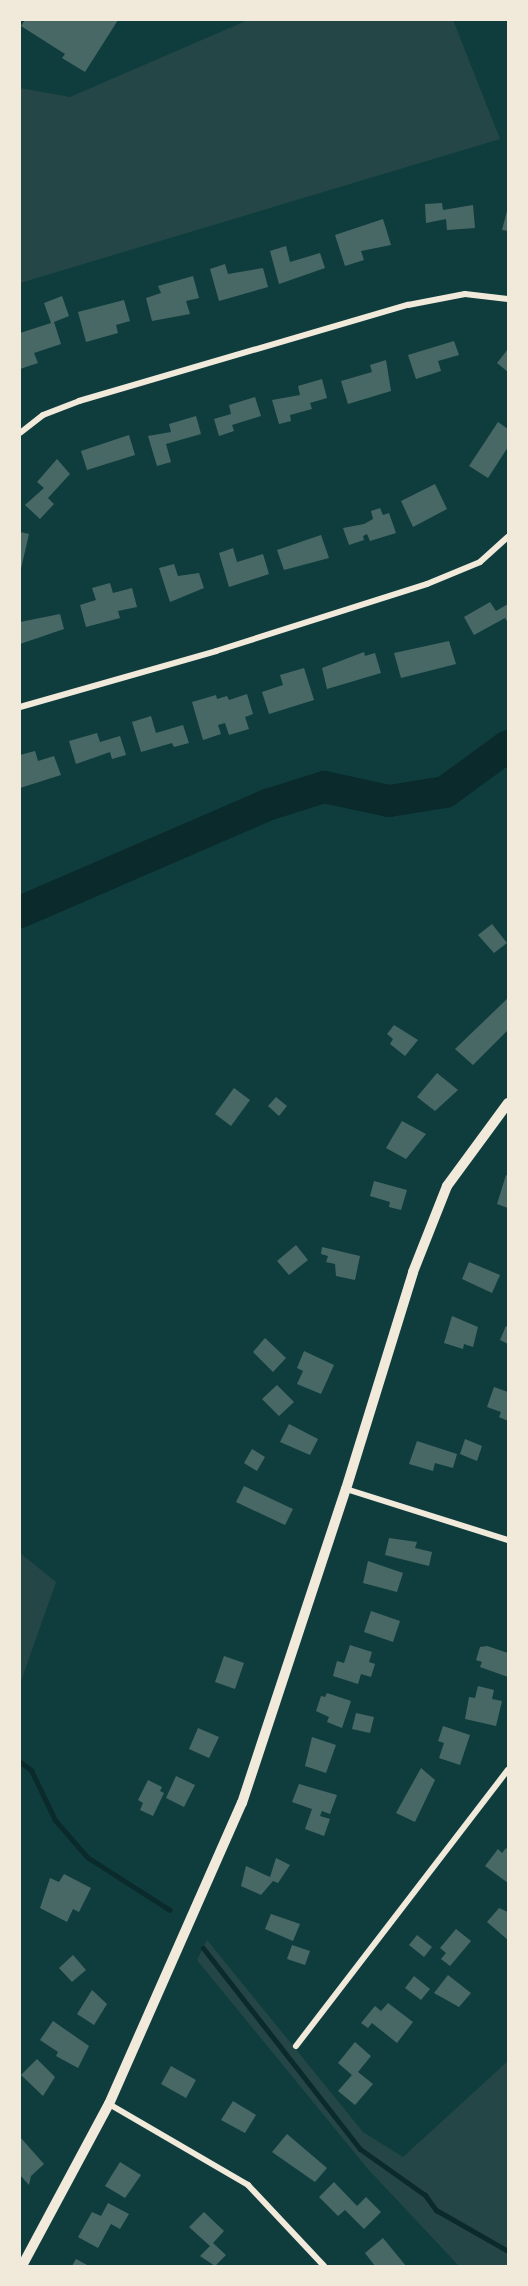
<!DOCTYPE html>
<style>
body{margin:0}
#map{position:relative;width:528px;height:2286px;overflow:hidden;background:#0f3d3e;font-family:"Fira Sans",sans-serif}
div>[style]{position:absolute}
.green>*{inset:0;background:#244646}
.stream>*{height:5px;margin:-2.5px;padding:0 2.5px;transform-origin:2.5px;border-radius:2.5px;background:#0a2a2b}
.river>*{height:32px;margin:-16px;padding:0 16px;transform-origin:16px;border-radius:16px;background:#0a2a2b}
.building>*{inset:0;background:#486865}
.minor>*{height:6px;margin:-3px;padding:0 3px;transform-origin:3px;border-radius:3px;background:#f1e9da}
.tertiary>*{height:10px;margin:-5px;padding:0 5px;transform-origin:5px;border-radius:5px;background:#f1e9da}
span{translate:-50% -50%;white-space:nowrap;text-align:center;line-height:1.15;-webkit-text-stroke:4.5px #f1e9da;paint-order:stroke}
.frame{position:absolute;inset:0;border:21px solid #f1e9da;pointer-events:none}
</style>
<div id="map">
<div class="green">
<i style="clip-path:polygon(248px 20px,453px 20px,500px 139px,20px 283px,20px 88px,70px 97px)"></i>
<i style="clip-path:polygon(20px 1553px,56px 1582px,20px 1684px)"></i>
<i style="clip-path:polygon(207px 1940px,363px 2132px,403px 2157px,508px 2061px,508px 2266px,459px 2266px,367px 2168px,197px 1960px)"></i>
</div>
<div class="stream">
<i style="left:20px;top:1762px;width:14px;rotate:36deg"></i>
<i style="left:31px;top:1770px;width:55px;rotate:64.4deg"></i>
<i style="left:55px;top:1820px;width:49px;rotate:49.1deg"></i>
<i style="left:87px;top:1857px;width:98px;rotate:32.6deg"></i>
<i style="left:203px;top:1948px;width:255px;rotate:52deg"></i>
<i style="left:360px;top:2149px;width:80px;rotate:35.3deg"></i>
<i style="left:425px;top:2195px;width:19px;rotate:54deg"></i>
<i style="left:436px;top:2210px;width:83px;rotate:29.7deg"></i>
</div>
<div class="river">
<i style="left:20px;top:912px;width:269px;rotate:-23.4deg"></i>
<i style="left:267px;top:805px;width:60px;rotate:-17.5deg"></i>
<i style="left:324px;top:787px;width:66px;rotate:12.2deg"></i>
<i style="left:389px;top:801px;width:57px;rotate:-9.1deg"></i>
<i style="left:445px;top:792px;width:78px;rotate:-36.1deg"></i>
</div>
<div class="building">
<i style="clip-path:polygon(25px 20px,118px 20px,85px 72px,62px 58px,65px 54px,21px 26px)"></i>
<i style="clip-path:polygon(442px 203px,443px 210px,473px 205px,475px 228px,447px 230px,446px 219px,426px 223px,425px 204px)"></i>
<i style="clip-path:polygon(508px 207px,508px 231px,502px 230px)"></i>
<i style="clip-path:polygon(383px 219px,391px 245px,361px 251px,364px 260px,345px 266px,335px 235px)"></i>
<i style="clip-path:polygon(286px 246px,290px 262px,320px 253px,325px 268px,279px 284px,270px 251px)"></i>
<i style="clip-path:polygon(225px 264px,228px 274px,263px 268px,268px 287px,219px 301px,210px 269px)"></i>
<i style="clip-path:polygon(193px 276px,199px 298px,186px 301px,190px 314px,152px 321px,146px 298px,161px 293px,158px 286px)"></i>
<i style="clip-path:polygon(62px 296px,69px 316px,54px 322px,61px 344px,34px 353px,38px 363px,20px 369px,20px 333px,51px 323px,44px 303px)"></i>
<i style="clip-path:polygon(124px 300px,130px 321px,116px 325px,118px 333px,86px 342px,78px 312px)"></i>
<i style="clip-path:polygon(454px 341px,459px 355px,438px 361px,441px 371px,416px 379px,408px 355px)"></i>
<i style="clip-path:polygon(508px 349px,508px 372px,497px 363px)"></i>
<i style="clip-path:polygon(386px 360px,391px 391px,348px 404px,341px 381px,372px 372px,370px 365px)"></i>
<i style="clip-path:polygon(322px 379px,327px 398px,310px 403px,312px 409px,290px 415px,291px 421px,279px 424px,272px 400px,300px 395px,298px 386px)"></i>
<i style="clip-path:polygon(255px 397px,261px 416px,232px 425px,234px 431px,219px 436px,214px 419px,231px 414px,229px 405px)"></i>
<i style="clip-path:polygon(196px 416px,201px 434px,166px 444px,171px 462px,157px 466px,148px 436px,171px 432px,169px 424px)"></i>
<i style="clip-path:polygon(498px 422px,508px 429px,508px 447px,488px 478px,469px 466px)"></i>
<i style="clip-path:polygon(129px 435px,135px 455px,87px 470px,81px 451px)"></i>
<i style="clip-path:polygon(57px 459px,70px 474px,48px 498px,54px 504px,40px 519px,25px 505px,44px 488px,37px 482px)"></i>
<i style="clip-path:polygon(435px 484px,447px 509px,413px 527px,401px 501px)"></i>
<i style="clip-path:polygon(380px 508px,383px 515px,389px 513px,396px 533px,370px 541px,367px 534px,363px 536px,364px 540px,349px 545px,343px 528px,364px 524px,373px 519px,371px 511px)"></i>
<i style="clip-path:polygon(20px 532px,29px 534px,20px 573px)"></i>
<i style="clip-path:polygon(321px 535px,329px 558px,284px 570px,277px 550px)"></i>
<i style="clip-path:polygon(233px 548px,237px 562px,263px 554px,269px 574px,229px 587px,219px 553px)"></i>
<i style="clip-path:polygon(174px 564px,178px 576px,199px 573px,204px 588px,170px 602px,159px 568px)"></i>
<i style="clip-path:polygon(110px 583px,113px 593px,132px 588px,137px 607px,118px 611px,120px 618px,86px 627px,80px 605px,96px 600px,92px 588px)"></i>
<i style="clip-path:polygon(490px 602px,496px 611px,508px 604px,508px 623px,505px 618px,474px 635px,464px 617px)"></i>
<i style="clip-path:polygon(60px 614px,64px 629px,20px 644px,20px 622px)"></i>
<i style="clip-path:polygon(449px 641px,456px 664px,401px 678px,394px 653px)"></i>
<i style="clip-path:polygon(364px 652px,365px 656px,375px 653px,381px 673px,327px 689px,322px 668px)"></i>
<i style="clip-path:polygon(304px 668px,314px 700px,269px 714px,262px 692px,283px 685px,280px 675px)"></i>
<i style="clip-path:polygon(247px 694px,253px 714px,245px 717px,249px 729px,229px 735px,225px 723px,218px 725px,221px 734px,203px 740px,192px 702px,216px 695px,217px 699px,227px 696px,229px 700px)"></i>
<i style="clip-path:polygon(151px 716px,156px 733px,183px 725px,189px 743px,174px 747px,172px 743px,141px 752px,132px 722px)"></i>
<i style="clip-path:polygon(97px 733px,100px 742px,120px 736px,126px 755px,112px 759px,110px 752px,76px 764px,69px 741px)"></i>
<i style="clip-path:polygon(35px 751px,38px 761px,54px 756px,61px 775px,20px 788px,20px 755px)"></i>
<i style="clip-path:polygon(492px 924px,507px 943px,494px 953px,478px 935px)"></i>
<i style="clip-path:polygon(508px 998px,508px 1030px,473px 1065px,455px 1049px)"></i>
<i style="clip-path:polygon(394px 1025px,418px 1040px,405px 1056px,390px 1044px,393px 1039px,387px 1034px)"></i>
<i style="clip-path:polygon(437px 1073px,458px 1090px,435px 1111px,417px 1097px)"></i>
<i style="clip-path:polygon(234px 1088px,250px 1100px,231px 1126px,215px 1114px)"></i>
<i style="clip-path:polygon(276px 1097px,287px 1106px,279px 1116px,268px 1106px)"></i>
<i style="clip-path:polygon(402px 1121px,426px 1134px,406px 1159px,386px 1148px)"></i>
<i style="clip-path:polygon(506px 1175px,508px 1176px,508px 1208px,497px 1204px)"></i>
<i style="clip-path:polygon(374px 1181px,407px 1190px,401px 1210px,389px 1207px,390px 1202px,370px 1196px)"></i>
<i style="clip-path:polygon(296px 1245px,308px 1260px,289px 1275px,277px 1261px)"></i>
<i style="clip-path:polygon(322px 1247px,360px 1256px,355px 1280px,336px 1276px,335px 1264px,326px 1262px,328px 1256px,321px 1254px)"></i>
<i style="clip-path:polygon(469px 1262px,500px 1275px,492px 1293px,462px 1279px)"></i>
<i style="clip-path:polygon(452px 1316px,478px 1327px,473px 1347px,464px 1344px,463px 1349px,444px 1343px)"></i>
<i style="clip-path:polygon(506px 1326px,508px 1327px,508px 1344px,500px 1340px)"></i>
<i style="clip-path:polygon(265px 1338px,286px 1358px,273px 1372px,253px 1352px)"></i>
<i style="clip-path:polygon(304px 1351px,334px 1365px,321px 1394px,297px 1384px,303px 1371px,297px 1368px)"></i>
<i style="clip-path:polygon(277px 1385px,294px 1402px,279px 1416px,262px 1399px)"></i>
<i style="clip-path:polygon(494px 1387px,508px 1392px,508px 1421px,499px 1417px,501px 1412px,487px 1407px)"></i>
<i style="clip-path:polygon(289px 1424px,318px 1439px,310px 1455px,280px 1442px)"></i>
<i style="clip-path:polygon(465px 1439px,482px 1446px,477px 1461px,460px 1454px)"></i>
<i style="clip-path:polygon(417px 1441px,457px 1454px,453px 1468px,435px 1463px,433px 1471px,409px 1464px)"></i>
<i style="clip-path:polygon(252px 1449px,265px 1457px,257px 1471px,244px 1463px)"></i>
<i style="clip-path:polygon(244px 1486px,293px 1509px,285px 1525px,236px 1502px)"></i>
<i style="clip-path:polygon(389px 1538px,417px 1542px,415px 1548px,432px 1552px,429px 1566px,385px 1555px)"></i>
<i style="clip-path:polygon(368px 1561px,403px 1573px,397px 1592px,363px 1583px)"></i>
<i style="clip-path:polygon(371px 1611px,400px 1621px,393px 1642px,364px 1632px)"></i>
<i style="clip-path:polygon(350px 1645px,372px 1652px,369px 1662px,375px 1664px,371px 1677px,361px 1674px,358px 1684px,333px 1676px,337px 1661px,344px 1663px)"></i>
<i style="clip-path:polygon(487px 1646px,508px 1653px,508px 1677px,480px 1667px,482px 1662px,476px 1660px,480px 1647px)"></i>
<i style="clip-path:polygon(224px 1656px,244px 1663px,235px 1689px,215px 1682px)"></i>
<i style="clip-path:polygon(478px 1686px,494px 1690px,492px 1699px,502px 1701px,496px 1726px,465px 1719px,469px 1697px,475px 1698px)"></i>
<i style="clip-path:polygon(327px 1693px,351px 1701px,342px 1728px,327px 1722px,329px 1717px,316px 1711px,321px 1696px,325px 1697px)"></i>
<i style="clip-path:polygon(356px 1713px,374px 1717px,370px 1733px,352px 1729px)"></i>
<i style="clip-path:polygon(443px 1726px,470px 1735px,460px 1765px,439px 1758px,444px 1743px,438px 1741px)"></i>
<i style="clip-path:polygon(198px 1728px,219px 1737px,209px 1758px,189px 1749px)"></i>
<i style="clip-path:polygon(312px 1737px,336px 1745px,326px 1773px,305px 1766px)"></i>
<i style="clip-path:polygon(421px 1768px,435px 1780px,415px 1822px,396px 1813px)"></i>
<i style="clip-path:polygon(176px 1776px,195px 1785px,184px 1807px,166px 1798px)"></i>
<i style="clip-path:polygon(148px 1780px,162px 1787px,160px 1791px,164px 1793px,153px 1816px,140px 1810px,143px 1803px,138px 1800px)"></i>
<i style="clip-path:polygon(299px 1784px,337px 1795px,330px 1814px,322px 1811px,320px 1816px,330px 1819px,324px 1836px,305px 1829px,312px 1809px,292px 1802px)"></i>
<i style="clip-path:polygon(506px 1848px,508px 1850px,508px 1883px,485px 1866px,498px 1849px,502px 1853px)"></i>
<i style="clip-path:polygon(276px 1858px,290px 1865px,278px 1883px,273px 1881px,261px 1895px,241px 1886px,246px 1866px,270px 1877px)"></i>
<i style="clip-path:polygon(64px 1874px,91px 1888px,79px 1912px,73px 1909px,67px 1922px,40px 1908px,50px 1878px,59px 1882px)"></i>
<i style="clip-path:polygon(499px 1908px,508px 1912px,508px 1940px,487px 1922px)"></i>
<i style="clip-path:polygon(271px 1914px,300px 1924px,293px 1941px,265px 1929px)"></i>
<i style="clip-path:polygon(456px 1929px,471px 1941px,450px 1966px,441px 1959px,446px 1953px,440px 1948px)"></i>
<i style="clip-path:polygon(417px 1935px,432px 1947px,424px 1957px,409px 1945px)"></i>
<i style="clip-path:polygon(292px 1945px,310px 1951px,305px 1965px,287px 1959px)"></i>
<i style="clip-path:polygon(73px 1955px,86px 1970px,72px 1982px,59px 1968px)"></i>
<i style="clip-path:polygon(448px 1975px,471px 1993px,459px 2007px,434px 1993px)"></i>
<i style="clip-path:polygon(414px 1976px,430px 1989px,421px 2000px,405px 1988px)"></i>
<i style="clip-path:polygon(92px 1990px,107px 2004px,94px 2025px,77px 2014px)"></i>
<i style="clip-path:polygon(388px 2003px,413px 2022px,397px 2043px,372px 2023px,368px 2028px,361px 2023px,375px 2006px,381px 2011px)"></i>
<i style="clip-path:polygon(53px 2021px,89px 2046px,78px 2068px,56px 2056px,58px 2052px,40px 2040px)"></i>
<i style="clip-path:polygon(355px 2042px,371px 2056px,358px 2072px,373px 2084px,355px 2105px,338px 2091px,352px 2075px,338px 2063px)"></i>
<i style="clip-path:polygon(37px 2059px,55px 2077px,43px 2096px,21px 2075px)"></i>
<i style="clip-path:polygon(171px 2066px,196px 2080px,186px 2098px,161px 2084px)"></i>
<i style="clip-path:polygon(233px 2101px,256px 2115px,245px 2133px,221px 2120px)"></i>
<i style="clip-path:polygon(287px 2134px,327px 2168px,315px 2182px,272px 2152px)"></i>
<i style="clip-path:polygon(20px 2137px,44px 2164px,31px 2176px,29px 2185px,20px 2175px)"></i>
<i style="clip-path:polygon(120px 2162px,141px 2175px,125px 2198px,105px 2186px)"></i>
<i style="clip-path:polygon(334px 2182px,357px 2206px,366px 2197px,381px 2212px,364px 2229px,345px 2210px,338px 2216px,319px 2197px)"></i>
<i style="clip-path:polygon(108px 2203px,129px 2214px,120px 2229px,111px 2224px,98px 2248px,78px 2237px,92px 2212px,101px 2216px)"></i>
<i style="clip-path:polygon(204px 2212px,224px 2231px,213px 2243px,226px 2255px,215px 2266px,200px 2256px,210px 2246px,189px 2227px)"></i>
<i style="clip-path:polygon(383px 2238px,406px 2266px,375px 2266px,365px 2253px)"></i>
<i style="clip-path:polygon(76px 2259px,89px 2266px,72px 2266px)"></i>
</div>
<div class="minor">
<i style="left:20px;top:433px;width:29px;rotate:-38deg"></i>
<i style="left:43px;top:415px;width:39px;rotate:-21deg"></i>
<i style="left:79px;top:401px;width:343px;rotate:-16.3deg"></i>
<i style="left:408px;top:305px;width:58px;rotate:-10.9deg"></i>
<i style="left:465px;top:294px;width:43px;rotate:6.6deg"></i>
<i style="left:20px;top:707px;width:204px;rotate:-15.9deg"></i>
<i style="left:216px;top:651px;width:221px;rotate:-17.6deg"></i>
<i style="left:427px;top:584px;width:57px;rotate:-22.5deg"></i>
<i style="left:480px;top:562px;width:38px;rotate:-42deg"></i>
<i style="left:346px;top:1489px;width:170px;rotate:17.5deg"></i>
<i style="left:296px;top:2046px;width:348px;rotate:-52.5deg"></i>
<i style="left:109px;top:2104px;width:161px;rotate:30.2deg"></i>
<i style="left:248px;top:2185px;width:111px;rotate:46.8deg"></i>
</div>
<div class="tertiary">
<i style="left:22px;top:2266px;width:184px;rotate:-61.8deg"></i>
<i style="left:109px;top:2104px;width:329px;rotate:-66.2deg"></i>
<i style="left:242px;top:1803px;width:331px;rotate:-71.7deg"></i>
<i style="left:346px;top:1489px;width:227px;rotate:-72.8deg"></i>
<i style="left:413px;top:1272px;width:92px;rotate:-68.4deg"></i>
<i style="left:447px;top:1186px;width:103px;rotate:-53.7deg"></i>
</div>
<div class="frame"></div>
</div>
